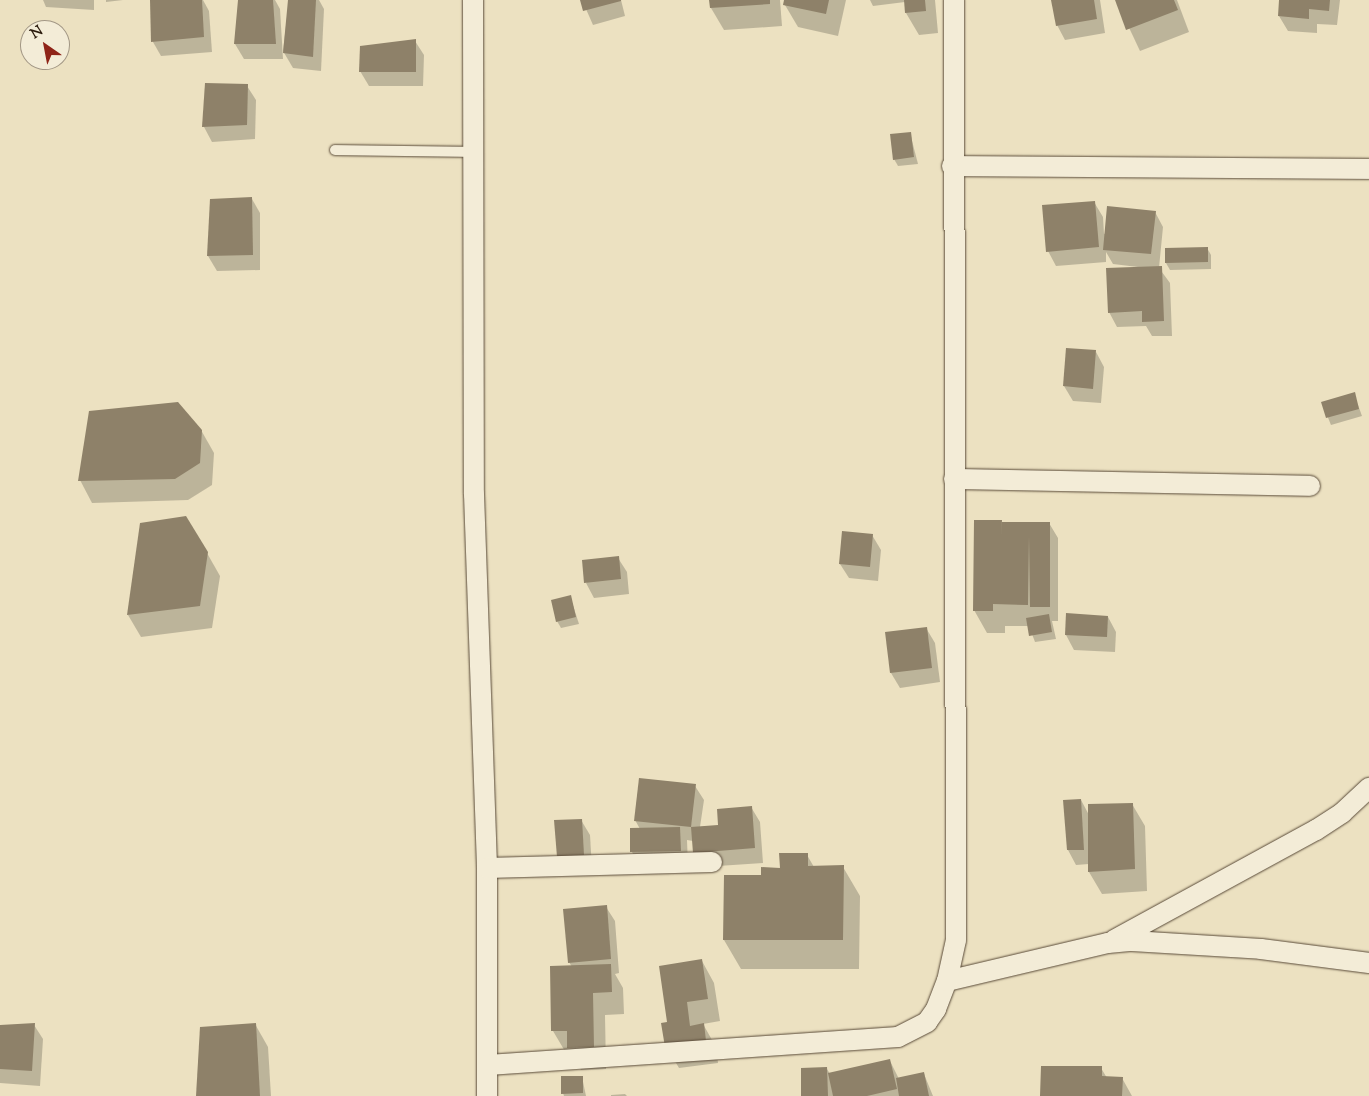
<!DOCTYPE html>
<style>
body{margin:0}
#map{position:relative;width:1369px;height:1096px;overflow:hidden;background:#ece1c1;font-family:"Sorts Mill Goudy",serif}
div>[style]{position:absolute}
.shadow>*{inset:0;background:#0003}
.building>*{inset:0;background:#8e8169}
.roads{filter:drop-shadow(0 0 1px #594a38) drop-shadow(0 0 1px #594a38)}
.service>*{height:10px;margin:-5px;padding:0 5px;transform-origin:5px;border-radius:5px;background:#f3ecd7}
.minor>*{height:20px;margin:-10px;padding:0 10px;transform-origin:10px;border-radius:10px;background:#f3ecd7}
span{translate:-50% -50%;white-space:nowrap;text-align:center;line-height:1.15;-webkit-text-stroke:4.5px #f3ecd7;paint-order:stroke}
.north{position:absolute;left:20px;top:20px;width:50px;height:50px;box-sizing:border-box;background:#f3ecd7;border:1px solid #a29785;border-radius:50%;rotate:327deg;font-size:14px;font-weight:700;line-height:20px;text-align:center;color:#28180a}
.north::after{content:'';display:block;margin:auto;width:18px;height:22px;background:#8f2418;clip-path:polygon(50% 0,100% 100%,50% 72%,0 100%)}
</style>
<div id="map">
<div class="shadow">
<i style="clip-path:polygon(43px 0,94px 0,94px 10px,46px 7px)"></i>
<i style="clip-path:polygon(106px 0,123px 0,106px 2px)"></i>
<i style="clip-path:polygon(151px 0,203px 0,209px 11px,212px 52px,161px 56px,153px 42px)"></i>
<i style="clip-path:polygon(240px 0,275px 0,280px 9px,283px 59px,244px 59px,235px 44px)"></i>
<i style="clip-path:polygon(289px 0,319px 0,324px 9px,321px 71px,293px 68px,283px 51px)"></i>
<i style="clip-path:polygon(582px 0,621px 0,625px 16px,593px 25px)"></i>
<i style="clip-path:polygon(711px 0,780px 0,782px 26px,724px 30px,711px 8px)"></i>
<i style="clip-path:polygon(786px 0,846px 0,838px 36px,798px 27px,785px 5px)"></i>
<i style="clip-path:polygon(870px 0,935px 0,938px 33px,919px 35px,906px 13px,905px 2px,873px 6px)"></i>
<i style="clip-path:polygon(1053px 0,1100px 0,1105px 33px,1065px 40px,1057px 25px)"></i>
<i style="clip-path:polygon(1116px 0,1177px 0,1189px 32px,1140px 51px)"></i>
<i style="clip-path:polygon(1280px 0,1340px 0,1337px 25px,1317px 24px,1317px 33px,1288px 31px,1279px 16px)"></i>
<i style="clip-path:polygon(415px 41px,424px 55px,423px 86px,369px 86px,360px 71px)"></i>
<i style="clip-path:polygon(206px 84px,247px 86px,256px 100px,255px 139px,212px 142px,204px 127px)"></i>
<i style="clip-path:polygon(910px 133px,918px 164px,898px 166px,894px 159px)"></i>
<i style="clip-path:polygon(252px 199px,260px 213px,260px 270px,217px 271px,208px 256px)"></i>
<i style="clip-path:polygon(1094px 202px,1103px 217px,1104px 234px,1155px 212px,1163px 227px,1159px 268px,1170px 283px,1172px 336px,1152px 336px,1146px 326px,1117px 327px,1109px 312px,1138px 267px,1113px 264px,1106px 252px,1106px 262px,1056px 266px,1048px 251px)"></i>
<i style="clip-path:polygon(1207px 248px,1211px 255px,1211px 269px,1170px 270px,1166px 263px)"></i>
<i style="clip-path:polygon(1096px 352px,1104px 367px,1101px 403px,1073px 401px,1064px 386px)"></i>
<i style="clip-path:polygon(1354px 394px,1362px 416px,1331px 425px,1322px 403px)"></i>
<i style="clip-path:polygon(201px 430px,214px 453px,212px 485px,188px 500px,92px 503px,80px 480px)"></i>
<i style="clip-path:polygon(1001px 522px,1049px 523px,1058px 538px,1058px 621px,1052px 621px,1056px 639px,1035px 642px,1029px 626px,1005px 626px,1005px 633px,987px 633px,974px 610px)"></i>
<i style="clip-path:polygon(872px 535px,881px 550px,878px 581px,849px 578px,840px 564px)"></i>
<i style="clip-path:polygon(207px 553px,220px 576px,212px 628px,141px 637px,128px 615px)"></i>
<i style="clip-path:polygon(618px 558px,627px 572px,629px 594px,594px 598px,586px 583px)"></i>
<i style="clip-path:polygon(570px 596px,579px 624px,561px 628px,557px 621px)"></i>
<i style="clip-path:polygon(1108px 617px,1116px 632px,1115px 652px,1074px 650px,1066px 635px)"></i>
<i style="clip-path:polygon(926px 628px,935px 643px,940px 682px,900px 688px,891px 673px,886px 633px)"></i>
<i style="clip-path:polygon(695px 786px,704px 800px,700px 827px,719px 826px,751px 807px,760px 822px,763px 863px,703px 867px,693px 841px,687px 840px,688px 866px,640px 867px,632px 852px,632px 829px,640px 829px,635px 820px)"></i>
<i style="clip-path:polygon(1081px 800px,1089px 815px,1132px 804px,1145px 826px,1147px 891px,1102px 894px,1089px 872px,1089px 864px,1076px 865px,1068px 850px,1065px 801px)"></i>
<i style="clip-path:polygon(581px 820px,590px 835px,592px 869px,567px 871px)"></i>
<i style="clip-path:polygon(807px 855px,814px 867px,843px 867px,860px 896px,859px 969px,741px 969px,724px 940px,762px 876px)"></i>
<i style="clip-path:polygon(606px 907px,615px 921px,619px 973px,615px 974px,623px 988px,624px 1014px,605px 1015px,606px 1069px,581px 1070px,571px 1053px,566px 1053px,553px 1031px,572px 967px,569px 962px)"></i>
<i style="clip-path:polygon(702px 961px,714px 983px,720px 1021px,703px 1024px,716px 1047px,718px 1063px,679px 1068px,666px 1046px,668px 1023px)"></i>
<i style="clip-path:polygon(255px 1024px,268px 1047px,271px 1096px,197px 1096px)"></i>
<i style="clip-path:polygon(34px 1025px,43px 1039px,40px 1086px,0 1083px,0 1026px)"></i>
<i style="clip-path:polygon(890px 1061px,899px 1079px,924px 1074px,933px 1096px,803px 1096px,827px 1069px,830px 1074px)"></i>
<i style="clip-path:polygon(1101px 1068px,1107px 1078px,1122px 1078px,1132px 1096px,1042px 1096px)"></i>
<i style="clip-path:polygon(582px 1077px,586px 1096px,564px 1096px,563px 1093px)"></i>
<i style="clip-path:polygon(625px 1094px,627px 1096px,611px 1096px,611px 1095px)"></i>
</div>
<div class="building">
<i style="clip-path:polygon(150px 0,202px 0,204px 37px,151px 42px)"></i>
<i style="clip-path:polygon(238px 0,273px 0,276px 44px,234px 44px)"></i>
<i style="clip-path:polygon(288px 0,316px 0,313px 57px,283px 53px)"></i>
<i style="clip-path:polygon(580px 0,621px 0,621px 1px,583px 11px)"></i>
<i style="clip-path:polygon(709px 0,770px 0,770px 4px,710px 8px)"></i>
<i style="clip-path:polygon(784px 0,829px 0,826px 14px,783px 5px)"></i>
<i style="clip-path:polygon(904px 0,925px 0,926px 11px,905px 13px)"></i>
<i style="clip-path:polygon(1051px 0,1094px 0,1097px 19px,1056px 26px)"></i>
<i style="clip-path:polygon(1115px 0,1174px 0,1178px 10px,1126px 30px)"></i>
<i style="clip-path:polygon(1279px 0,1330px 0,1329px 11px,1309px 9px,1309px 19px,1278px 16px)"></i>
<i style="clip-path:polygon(416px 39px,416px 72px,359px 72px,360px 46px)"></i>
<i style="clip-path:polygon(205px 83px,248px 84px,247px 125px,202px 127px)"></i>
<i style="clip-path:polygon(911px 132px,914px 157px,893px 160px,890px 134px)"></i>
<i style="clip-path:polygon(252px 197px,253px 255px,207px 256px,210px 199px)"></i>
<i style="clip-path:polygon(1095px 201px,1099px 247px,1046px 252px,1042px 205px)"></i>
<i style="clip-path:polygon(1107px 206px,1156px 211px,1151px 254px,1103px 250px)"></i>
<i style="clip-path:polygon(1208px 247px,1208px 262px,1165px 263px,1165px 248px)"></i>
<i style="clip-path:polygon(1162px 266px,1164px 321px,1142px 322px,1142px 311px,1108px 313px,1106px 268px)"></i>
<i style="clip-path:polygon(1066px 348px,1096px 350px,1093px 389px,1063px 386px)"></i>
<i style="clip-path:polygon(1355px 392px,1359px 409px,1326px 418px,1321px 402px)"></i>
<i style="clip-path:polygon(178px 402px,202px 430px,200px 463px,175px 479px,78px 481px,89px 411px)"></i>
<i style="clip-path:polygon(186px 516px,208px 552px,200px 606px,127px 615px,140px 523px)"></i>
<i style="clip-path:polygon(974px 520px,1002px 520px,1001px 537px,1002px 522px,1050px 522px,1050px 607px,1030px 607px,1029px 536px,1028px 605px,993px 604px,993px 611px,973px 611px)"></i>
<i style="clip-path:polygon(842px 531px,873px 534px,870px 567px,839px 564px)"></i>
<i style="clip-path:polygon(619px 556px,621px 579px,584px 583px,582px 560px)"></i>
<i style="clip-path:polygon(571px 595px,576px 617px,556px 622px,551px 600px)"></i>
<i style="clip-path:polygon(1066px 613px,1108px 616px,1107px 637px,1065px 635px)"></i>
<i style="clip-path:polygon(1049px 614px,1052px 632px,1029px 636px,1026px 618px)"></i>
<i style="clip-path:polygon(927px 627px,932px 668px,890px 673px,885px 632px)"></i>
<i style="clip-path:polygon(639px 778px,696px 784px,691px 827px,634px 821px)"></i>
<i style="clip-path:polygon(1081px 799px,1084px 850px,1067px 850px,1063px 800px)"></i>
<i style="clip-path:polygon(1133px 803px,1135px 869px,1088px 872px,1088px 804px)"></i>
<i style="clip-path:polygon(752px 806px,755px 848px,693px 853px,691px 827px,718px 825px,717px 809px)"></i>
<i style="clip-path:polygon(582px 819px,584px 855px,557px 857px,554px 820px)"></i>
<i style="clip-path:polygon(680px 827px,681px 851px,630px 852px,630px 828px)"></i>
<i style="clip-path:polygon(779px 853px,808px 853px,808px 866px,844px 865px,843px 940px,723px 940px,724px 875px,761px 875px,761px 867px,780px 868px)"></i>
<i style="clip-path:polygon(607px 905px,611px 959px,568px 963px,563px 909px)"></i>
<i style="clip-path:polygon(702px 959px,708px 999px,687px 1002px,690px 1026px,704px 1023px,706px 1041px,665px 1047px,661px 1023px,667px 1022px,659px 966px)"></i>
<i style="clip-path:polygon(611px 964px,612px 992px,593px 993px,594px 1047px,567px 1048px,567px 1031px,551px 1031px,550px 966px)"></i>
<i style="clip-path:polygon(35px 1023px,32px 1071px,0 1069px,0 1025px)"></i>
<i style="clip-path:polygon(256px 1023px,260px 1096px,196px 1096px,200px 1027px)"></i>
<i style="clip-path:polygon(890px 1059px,897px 1089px,867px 1096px,833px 1096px,828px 1073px)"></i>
<i style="clip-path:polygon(1041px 1066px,1102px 1066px,1102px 1076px,1123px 1077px,1122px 1096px,1040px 1096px)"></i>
<i style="clip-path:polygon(827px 1067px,828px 1096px,801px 1096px,801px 1068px)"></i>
<i style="clip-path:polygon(924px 1072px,929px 1096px,899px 1096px,896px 1078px)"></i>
<i style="clip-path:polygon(561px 1076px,583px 1076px,583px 1093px,561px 1094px)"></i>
</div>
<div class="roads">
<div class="service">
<i style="left:335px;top:150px;width:139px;rotate:0.8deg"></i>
</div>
<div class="minor">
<i style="left:473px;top:0;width:494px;rotate:89.9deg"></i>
<i style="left:474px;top:494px;width:374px;rotate:88deg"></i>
<i style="left:487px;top:868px;width:228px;rotate:90deg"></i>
<i style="left:952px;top:166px;width:417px;rotate:0.4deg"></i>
<i style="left:954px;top:479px;width:356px;rotate:1.1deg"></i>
<i style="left:487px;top:868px;width:225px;rotate:-1.5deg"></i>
<i style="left:1114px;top:940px;width:230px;rotate:-28.6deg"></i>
<i style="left:1316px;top:830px;width:31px;rotate:-33deg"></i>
<i style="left:1342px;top:813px;width:37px;rotate:-43deg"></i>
<i style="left:947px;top:981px;width:165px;rotate:-13.3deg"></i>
<i style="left:1108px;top:943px;width:24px;rotate:-5deg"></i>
<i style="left:1132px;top:941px;width:129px;rotate:3.5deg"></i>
<i style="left:1261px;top:949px;width:109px;rotate:7.4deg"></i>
<i style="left:488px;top:1065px;width:411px;rotate:-3.9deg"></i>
<i style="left:898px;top:1037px;width:33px;rotate:-27deg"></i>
<i style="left:927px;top:1022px;width:16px;rotate:-55deg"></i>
<i style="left:936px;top:1009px;width:30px;rotate:-69deg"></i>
<i style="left:947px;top:981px;width:42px;rotate:-77.6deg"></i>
<i style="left:956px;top:940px;width:940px;rotate:-90.12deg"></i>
</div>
</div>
<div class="north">N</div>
</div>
